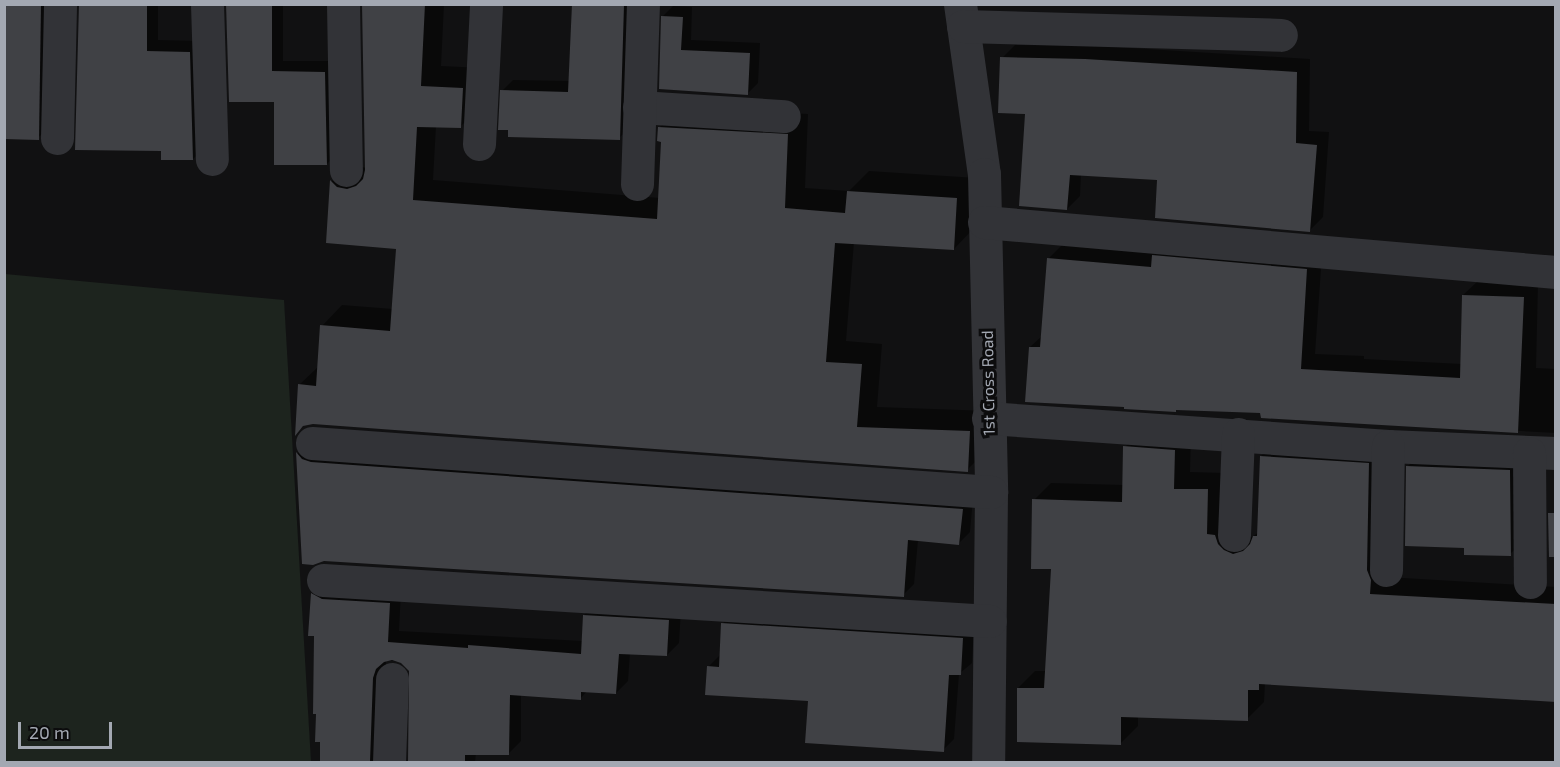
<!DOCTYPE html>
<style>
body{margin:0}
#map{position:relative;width:1560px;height:767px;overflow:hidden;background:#111112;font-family:"Exo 2",sans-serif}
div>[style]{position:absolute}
.green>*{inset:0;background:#1d241e}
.shadow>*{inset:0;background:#0007}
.building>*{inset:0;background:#404145}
.minor>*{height:33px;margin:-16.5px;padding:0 16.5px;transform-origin:16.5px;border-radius:16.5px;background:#323337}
span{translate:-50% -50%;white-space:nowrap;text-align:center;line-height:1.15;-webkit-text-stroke:6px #0c0c0d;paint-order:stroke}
.street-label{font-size:16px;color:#a3a8b2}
.frame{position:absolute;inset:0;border:6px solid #a3a8b2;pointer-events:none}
.scale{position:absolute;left:18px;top:722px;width:94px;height:27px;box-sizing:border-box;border:3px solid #a3a8b2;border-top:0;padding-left:8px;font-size:18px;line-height:21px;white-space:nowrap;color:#a3a8b2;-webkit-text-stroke:4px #0c0c0d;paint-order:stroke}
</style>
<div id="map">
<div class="green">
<i style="clip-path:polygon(5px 274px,284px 300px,311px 762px,5px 762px)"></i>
</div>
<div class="shadow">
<i style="clip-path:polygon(4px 4px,52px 4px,49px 127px,38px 138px)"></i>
<i style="clip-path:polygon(80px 4px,158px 4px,158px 40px,201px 41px,204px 148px,193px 159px,162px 149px)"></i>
<i style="clip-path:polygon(226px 4px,283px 4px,283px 61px,336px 61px,338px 152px,327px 164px,276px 101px,230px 101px)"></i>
<i style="clip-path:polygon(365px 4px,444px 4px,441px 66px,483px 68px,481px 106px,460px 127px,436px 126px,433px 180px,660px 198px,663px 140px,659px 128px,680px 107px,808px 114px,805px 188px,849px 191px,869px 171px,977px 178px,974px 228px,954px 249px,854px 242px,846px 341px,882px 344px,877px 407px,990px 411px,988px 449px,967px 470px,313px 423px,304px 425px,297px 432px,299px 385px,319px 366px,322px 326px,342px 305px,393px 309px,397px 247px,327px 242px,332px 181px,352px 161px,358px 166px,366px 168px)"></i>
<i style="clip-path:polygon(574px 4px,635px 4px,630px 127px,619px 138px,502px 91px,513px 80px,570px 81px)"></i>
<i style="clip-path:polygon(673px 6px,692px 7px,691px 40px,760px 43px,758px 83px,748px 93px,660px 88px,663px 16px)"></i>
<i style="clip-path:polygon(1015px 45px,1099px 46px,1310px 59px,1309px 131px,1329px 132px,1323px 217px,1310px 230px,1159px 179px,1081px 174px,1080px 196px,1067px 209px,1002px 58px)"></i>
<i style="clip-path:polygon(1063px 244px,1322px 255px,1315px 354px,1364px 356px,1364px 359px,1462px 364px,1463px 295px,1478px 281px,1538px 283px,1536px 368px,1556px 369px,1556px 433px,1262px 417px,1261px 411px,1178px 408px,1175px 411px,1030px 347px,1042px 336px,1048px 259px)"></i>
<i style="clip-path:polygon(1142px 430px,1191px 433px,1190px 472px,1225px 473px,1241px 534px,1252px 537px,1259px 532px,1261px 456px,1279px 439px,1386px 447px,1387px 577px,1556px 587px,1556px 700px,1265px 683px,1264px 702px,1247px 719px,1138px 716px,1138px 726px,1120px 744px,1018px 688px,1035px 671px,1047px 671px,1053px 568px,1034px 500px,1051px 483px,1124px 485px,1125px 447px)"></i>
<i style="clip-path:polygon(308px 443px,973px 498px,970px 532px,959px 543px,918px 540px,914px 584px,903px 595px,324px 560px,304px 562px,298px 453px)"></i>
<i style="clip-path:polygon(1421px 453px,1523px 457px,1524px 541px,1510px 554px,1465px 546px,1408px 466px)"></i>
<i style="clip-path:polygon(324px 582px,401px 591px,399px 631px,583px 641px,584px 615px,596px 603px,681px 609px,679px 643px,667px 655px,630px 653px,628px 681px,616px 693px,587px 691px,580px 699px,521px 694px,521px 741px,509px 753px,476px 753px,475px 762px,409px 762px,412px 679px,410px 669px,402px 662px,386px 660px,384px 762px,321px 762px,312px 594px)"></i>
<i style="clip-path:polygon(734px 613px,974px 627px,972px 663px,959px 674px,954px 739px,943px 750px,810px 699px,708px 667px,720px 655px,722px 624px)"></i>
</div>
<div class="building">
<i style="clip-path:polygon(4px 4px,41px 4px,39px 140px,4px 139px)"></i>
<i style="clip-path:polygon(79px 4px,147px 4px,147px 51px,190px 52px,193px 160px,161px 160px,161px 151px,75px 150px)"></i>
<i style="clip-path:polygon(226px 4px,272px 4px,272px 71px,325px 72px,327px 165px,274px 165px,274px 102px,229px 102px)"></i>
<i style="clip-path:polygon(362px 4px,425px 4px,421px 86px,463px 88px,461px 128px,417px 127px,413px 200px,657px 219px,661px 142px,657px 141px,658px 127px,788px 134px,785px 208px,845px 213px,847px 191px,957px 198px,954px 250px,835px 243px,826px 362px,862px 364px,857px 427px,970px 431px,968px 472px,313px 424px,303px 426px,295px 436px,298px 384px,316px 386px,320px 325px,390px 331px,396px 249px,326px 243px,330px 180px,337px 187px,347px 189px,356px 186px,363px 179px,365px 170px)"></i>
<i style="clip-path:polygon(572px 4px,624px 5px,620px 140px,508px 137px,508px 130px,498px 130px,500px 90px,568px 92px)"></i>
<i style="clip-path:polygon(661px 16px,683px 17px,681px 50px,750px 53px,748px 95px,659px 89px)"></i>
<i style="clip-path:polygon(1000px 57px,1085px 59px,1297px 72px,1296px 143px,1317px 145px,1310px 232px,1155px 218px,1157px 180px,1070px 175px,1067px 210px,1019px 206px,1025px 114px,998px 113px)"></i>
<i style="clip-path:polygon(1152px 255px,1307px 269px,1301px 369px,1460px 378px,1462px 295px,1524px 297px,1518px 433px,1261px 418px,1260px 413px,1176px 410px,1176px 412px,1124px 409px,1124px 407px,1025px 402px,1029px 347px,1040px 347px,1047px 258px,1151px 267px)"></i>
<i style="clip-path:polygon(1123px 446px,1175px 450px,1174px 489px,1208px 489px,1207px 534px,1215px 535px,1218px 544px,1224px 550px,1233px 554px,1243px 551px,1250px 544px,1253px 536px,1257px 536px,1260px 456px,1369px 463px,1367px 570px,1371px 580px,1370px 594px,1556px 604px,1556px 702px,1259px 684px,1259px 690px,1248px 690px,1248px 721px,1121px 717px,1121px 745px,1017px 742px,1017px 688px,1044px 688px,1051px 569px,1031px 569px,1032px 499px,1122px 502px)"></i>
<i style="clip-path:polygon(296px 452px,302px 459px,311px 462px,963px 509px,959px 545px,908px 540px,904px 597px,324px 561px,313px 565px,302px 564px)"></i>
<i style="clip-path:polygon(1406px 466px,1510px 470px,1511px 556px,1464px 555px,1464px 548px,1405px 546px)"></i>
<i style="clip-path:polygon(1548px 513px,1556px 513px,1556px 557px,1549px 557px)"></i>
<i style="clip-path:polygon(311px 593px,322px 599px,390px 603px,388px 642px,468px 648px,468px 645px,581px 654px,583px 615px,669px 620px,667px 656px,619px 654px,616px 694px,581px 692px,581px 700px,510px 695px,509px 755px,465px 755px,465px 762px,408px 762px,409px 671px,401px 663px,392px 660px,384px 662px,376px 669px,373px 678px,370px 762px,320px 762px,320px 742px,315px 742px,316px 714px,313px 714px,314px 636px,308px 636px)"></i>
<i style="clip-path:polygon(721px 623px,963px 638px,961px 675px,949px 675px,944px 752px,805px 743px,808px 701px,705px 695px,707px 666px,719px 667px)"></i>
</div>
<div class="minor">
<i style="left:207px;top:4px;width:155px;rotate:88.2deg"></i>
<i style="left:343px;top:4px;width:166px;rotate:89deg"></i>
<i style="left:960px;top:4px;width:172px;rotate:82deg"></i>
<i style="left:984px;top:174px;width:318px;rotate:88.7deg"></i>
<i style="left:991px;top:492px;width:270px;rotate:90.6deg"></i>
<i style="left:963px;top:26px;width:318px;rotate:1.6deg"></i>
<i style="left:639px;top:107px;width:145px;rotate:3.6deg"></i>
<i style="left:57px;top:138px;width:134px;rotate:-88.7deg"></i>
<i style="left:479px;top:144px;width:140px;rotate:-87.1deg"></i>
<i style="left:637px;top:184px;width:180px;rotate:-88.1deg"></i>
<i style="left:984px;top:222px;width:574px;rotate:5deg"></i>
<i style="left:988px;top:418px;width:401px;rotate:4deg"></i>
<i style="left:1388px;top:446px;width:168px;rotate:2.4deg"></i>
<i style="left:312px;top:443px;width:681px;rotate:4.13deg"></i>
<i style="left:1529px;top:453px;width:129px;rotate:89.6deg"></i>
<i style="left:1234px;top:535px;width:101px;rotate:-87.7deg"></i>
<i style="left:1386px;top:570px;width:124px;rotate:-89.1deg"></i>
<i style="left:323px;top:580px;width:668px;rotate:3.52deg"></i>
<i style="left:389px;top:762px;width:83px;rotate:-87.9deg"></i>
</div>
<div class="street-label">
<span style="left:988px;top:383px;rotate:-91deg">1st Cross Road</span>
</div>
<div class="frame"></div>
<div class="scale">20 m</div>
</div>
